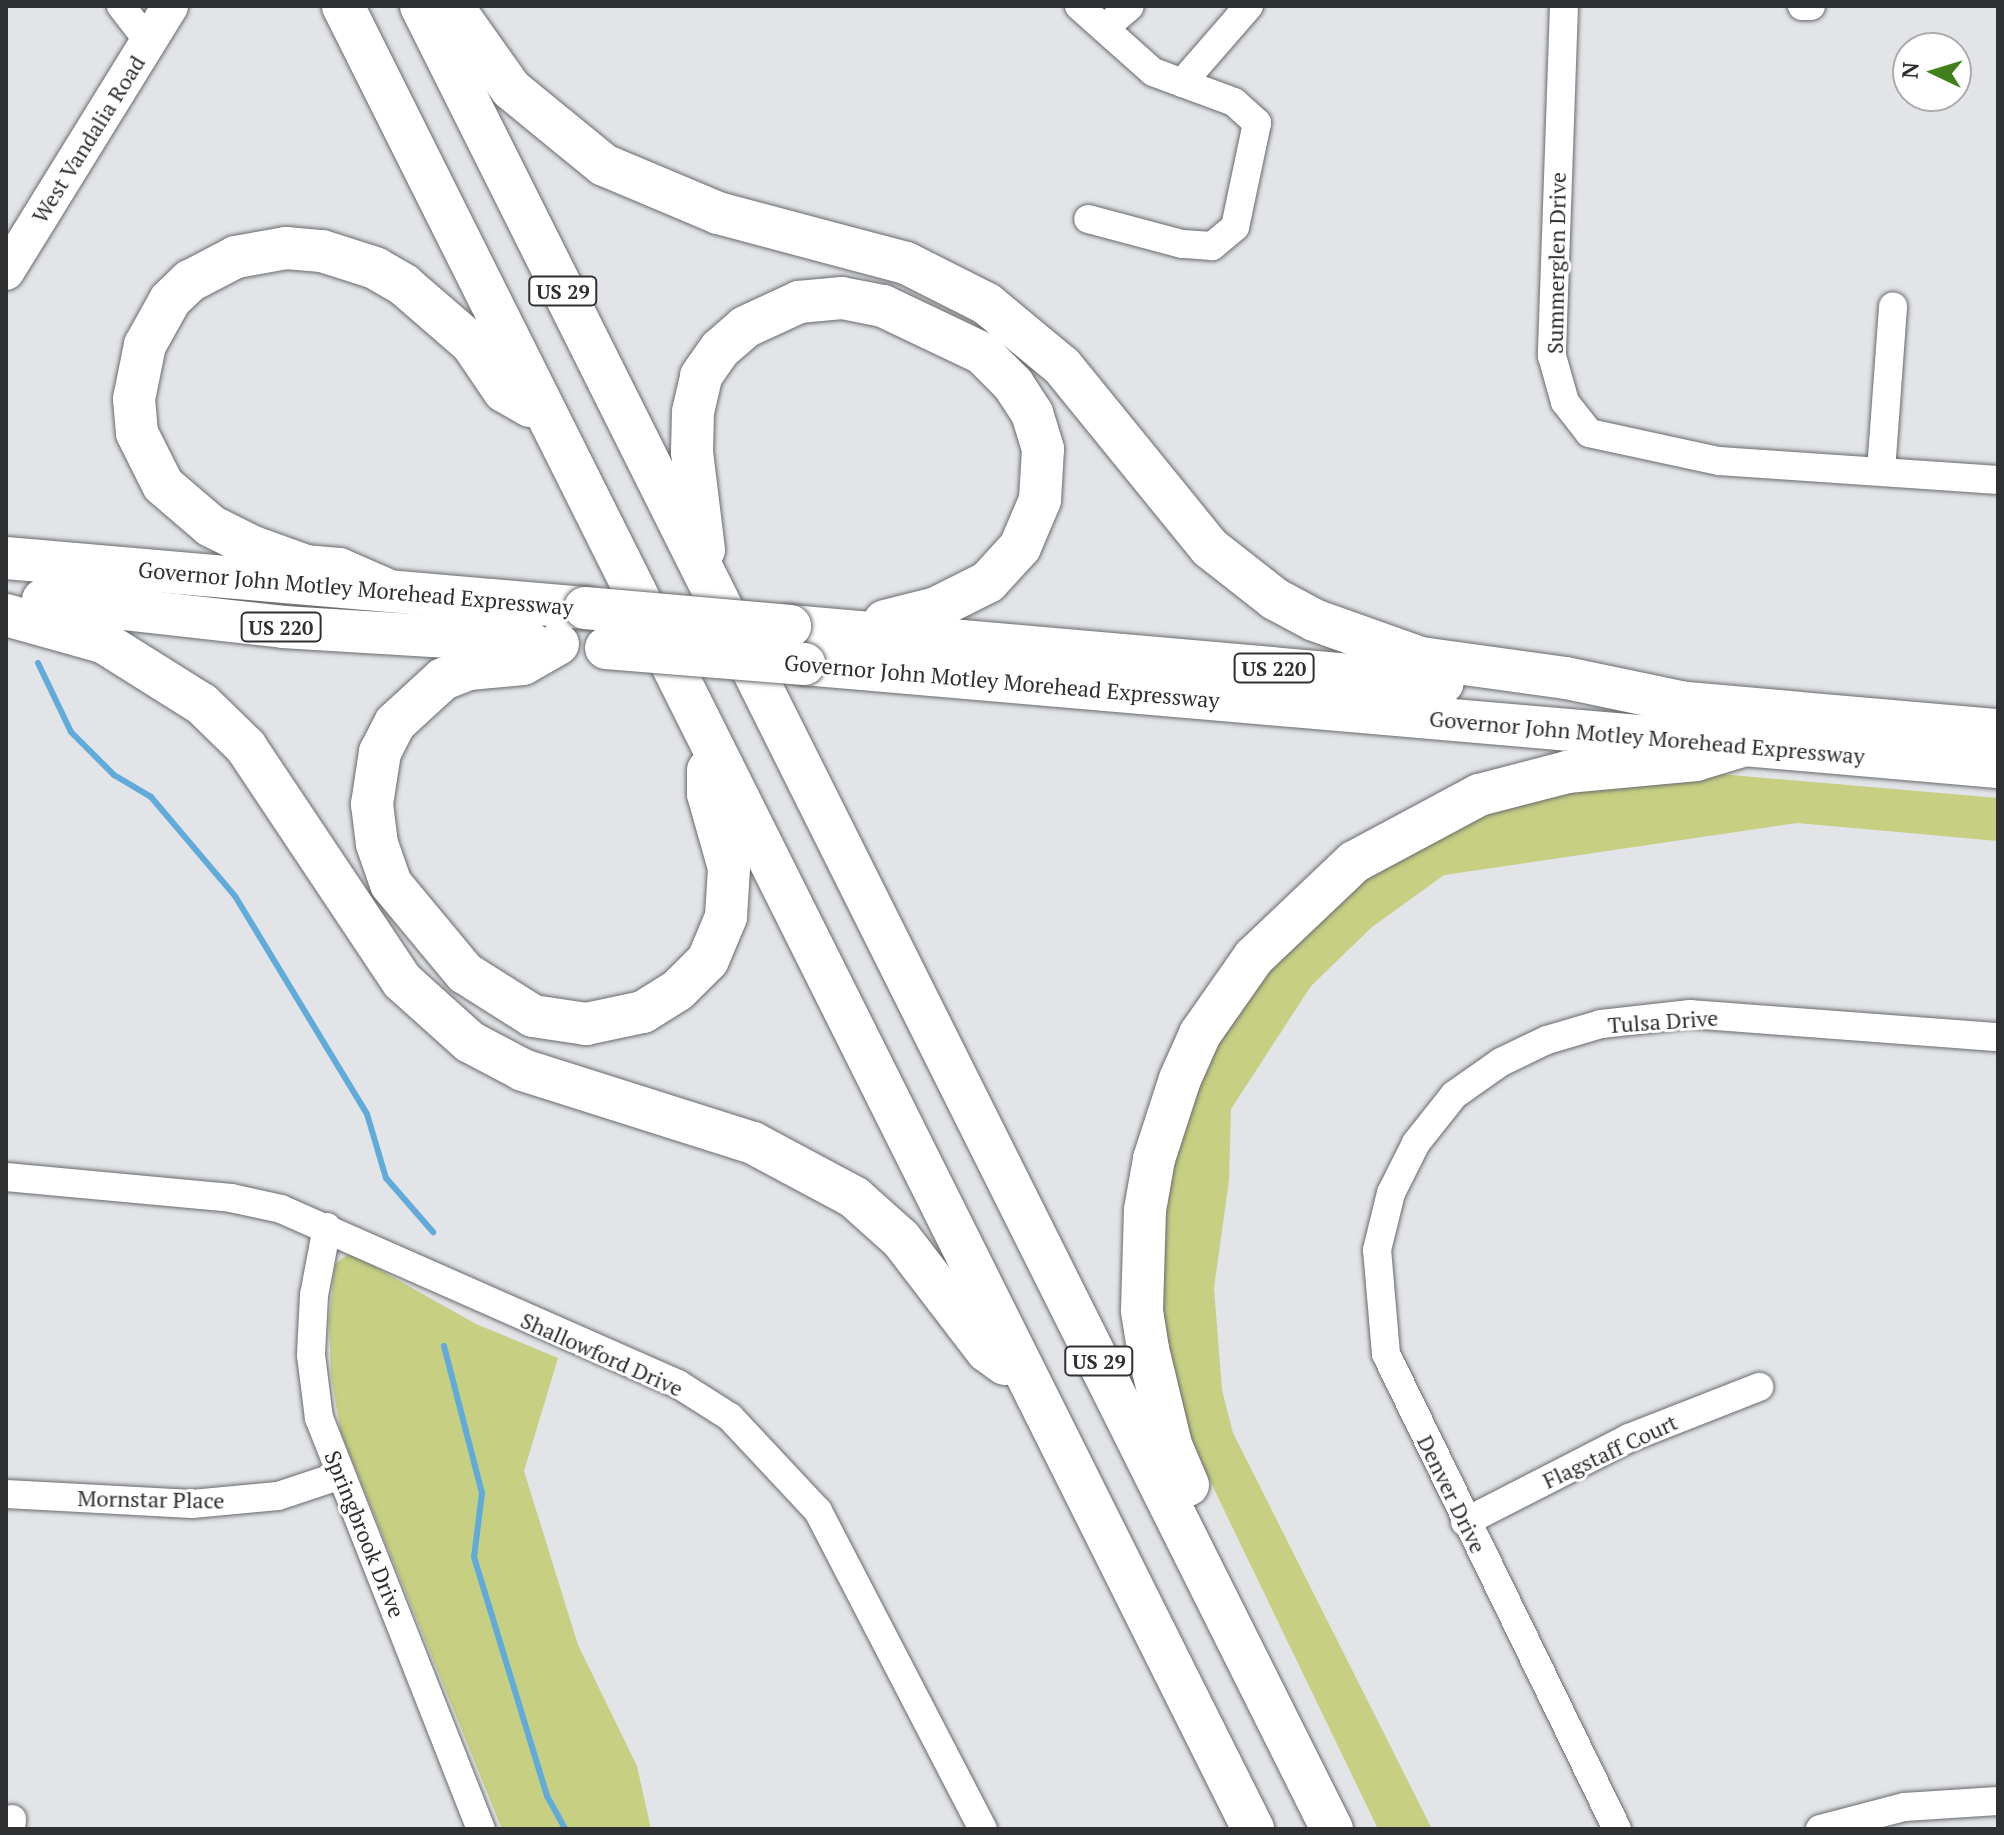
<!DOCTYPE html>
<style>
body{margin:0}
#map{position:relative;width:2004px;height:1835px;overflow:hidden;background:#e2e4e7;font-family:"PT Serif",serif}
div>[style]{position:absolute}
.green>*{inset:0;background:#c6cf82}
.stream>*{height:6px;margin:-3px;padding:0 3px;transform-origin:3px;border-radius:3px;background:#60abd9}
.roads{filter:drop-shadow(0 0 2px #686a6d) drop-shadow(0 0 2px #686a6d)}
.minor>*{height:28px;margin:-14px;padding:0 14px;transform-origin:14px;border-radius:14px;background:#fff}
.major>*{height:36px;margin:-18px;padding:0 18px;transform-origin:18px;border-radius:18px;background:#fff}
.highway>*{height:42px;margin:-21px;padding:0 21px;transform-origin:21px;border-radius:21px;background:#fff}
.bridges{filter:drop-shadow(0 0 2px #686a6d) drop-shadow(0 0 2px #686a6d)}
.highway-bridge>*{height:42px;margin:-21px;padding:0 21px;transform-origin:21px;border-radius:21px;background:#fff}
span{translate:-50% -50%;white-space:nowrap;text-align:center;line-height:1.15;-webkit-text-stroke:6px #fff;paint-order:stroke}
.shield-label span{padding:2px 6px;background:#fff;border:2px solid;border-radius:6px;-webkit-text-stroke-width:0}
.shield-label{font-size:20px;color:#2f3031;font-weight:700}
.street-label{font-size:22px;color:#2f3031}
.frame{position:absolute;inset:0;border:8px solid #2f3031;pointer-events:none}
.north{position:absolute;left:1892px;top:32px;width:80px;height:80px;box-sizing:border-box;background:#fff;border:2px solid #acacad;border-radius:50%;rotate:274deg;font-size:22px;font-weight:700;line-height:32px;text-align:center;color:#2f3031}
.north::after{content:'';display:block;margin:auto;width:28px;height:36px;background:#417f1c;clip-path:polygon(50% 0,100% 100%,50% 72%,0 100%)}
</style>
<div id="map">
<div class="green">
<i style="clip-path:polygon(1697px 772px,1998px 798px,1998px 841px,1797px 823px,1444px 875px,1372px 927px,1311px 986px,1231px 1109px,1229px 1180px,1214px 1288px,1222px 1390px,1233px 1433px,1432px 1829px,1378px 1829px,1198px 1456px,1168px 1371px,1159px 1300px,1161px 1214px,1174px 1149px,1197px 1081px,1270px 959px,1404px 846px,1553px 788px)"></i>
<i style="clip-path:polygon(350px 1253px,476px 1324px,558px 1358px,524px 1471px,578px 1645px,637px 1766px,651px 1829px,502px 1829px,341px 1433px,331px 1376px,329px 1320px,335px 1264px)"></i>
</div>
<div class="stream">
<i style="left:38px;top:663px;width:76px;rotate:64.4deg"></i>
<i style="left:71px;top:732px;width:61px;rotate:45deg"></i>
<i style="left:114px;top:775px;width:43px;rotate:30.7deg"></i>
<i style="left:151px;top:797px;width:130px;rotate:49.7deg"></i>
<i style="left:235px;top:896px;width:255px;rotate:58.8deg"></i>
<i style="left:367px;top:1114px;width:67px;rotate:73.5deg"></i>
<i style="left:386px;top:1178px;width:72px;rotate:49deg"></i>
<i style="left:444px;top:1346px;width:152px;rotate:75.5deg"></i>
<i style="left:482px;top:1493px;width:64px;rotate:97.1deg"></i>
<i style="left:474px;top:1557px;width:250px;rotate:73deg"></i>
<i style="left:547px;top:1796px;width:38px;rotate:61deg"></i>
</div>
<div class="roads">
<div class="minor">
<i style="left:121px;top:6px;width:46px;rotate:52.1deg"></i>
<i style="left:1079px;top:6px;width:99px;rotate:41.7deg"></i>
<i style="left:1153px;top:72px;width:86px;rotate:20.3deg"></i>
<i style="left:1234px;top:102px;width:31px;rotate:42deg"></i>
<i style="left:1257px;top:123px;width:106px;rotate:101.9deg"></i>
<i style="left:1235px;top:227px;width:30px;rotate:140deg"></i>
<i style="left:1212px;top:246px;width:30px;rotate:-176deg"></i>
<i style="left:1182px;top:244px;width:97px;rotate:-165.1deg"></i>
<i style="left:1564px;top:6px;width:350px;rotate:92deg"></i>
<i style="left:1552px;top:356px;width:48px;rotate:74.2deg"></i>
<i style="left:1565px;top:402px;width:39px;rotate:52deg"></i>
<i style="left:1589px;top:433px;width:133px;rotate:12.2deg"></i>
<i style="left:1719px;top:461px;width:280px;rotate:3.9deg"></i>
<i style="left:1802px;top:6px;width:9px"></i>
<i style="left:1107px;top:26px;width:30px;rotate:-41deg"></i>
<i style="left:1182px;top:83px;width:102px;rotate:-49deg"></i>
<i style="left:1881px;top:471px;width:165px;rotate:-85.8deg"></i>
<i style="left:6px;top:1177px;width:226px;rotate:5.3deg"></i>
<i style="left:231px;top:1198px;width:51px;rotate:12.4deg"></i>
<i style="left:281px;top:1209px;width:434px;rotate:23.8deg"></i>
<i style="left:678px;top:1384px;width:62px;rotate:32.4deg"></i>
<i style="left:730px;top:1417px;width:129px;rotate:46.9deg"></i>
<i style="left:818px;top:1511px;width:358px;rotate:62.6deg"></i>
<i style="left:327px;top:1227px;width:69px;rotate:100.8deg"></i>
<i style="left:314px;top:1295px;width:60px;rotate:92.9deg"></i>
<i style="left:311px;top:1355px;width:64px;rotate:82.8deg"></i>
<i style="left:319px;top:1418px;width:442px;rotate:68.5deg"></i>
<i style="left:6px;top:1494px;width:186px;rotate:3.1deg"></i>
<i style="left:192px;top:1504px;width:86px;rotate:-5.3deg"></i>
<i style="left:278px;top:1496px;width:66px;rotate:-18.4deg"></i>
<i style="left:1465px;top:1522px;width:184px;rotate:-27.1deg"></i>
<i style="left:1629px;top:1438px;width:140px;rotate:-21.4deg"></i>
<i style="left:11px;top:1829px;width:10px;rotate:-84deg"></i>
<i style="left:1617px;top:1829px;width:528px;rotate:-115.93deg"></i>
<i style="left:1386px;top:1354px;width:104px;rotate:-94.9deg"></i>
<i style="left:1377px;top:1250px;width:59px;rotate:-76.2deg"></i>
<i style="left:1391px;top:1193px;width:56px;rotate:-63.4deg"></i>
<i style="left:1416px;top:1143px;width:61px;rotate:-51.6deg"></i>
<i style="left:1454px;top:1095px;width:57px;rotate:-35.1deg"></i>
<i style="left:1501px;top:1062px;width:51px;rotate:-25.6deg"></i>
<i style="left:1547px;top:1040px;width:56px;rotate:-16.5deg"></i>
<i style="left:1601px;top:1024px;width:90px;rotate:-6.4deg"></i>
<i style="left:1690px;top:1014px;width:309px;rotate:4.3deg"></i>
<i style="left:1820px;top:1829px;width:87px;rotate:-14.7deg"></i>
<i style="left:1904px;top:1807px;width:94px;rotate:-3.7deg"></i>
</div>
<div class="major">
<i style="left:6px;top:272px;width:312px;rotate:-58.3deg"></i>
</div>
<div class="highway">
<i style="left:343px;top:6px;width:2038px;rotate:63.47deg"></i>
<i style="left:421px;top:6px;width:2038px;rotate:63.45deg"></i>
<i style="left:452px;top:6px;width:102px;rotate:54.6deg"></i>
<i style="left:511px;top:89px;width:120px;rotate:39.3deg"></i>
<i style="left:604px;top:165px;width:124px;rotate:22.8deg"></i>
<i style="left:718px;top:213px;width:195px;rotate:14.9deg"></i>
<i style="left:906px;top:263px;width:91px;rotate:26.8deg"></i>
<i style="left:987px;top:304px;width:97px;rotate:39.6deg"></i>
<i style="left:1062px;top:366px;width:235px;rotate:50.9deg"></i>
<i style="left:1210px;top:548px;width:83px;rotate:38.1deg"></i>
<i style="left:1275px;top:599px;width:44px;rotate:28.3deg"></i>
<i style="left:1314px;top:620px;width:114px;rotate:19.6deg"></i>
<i style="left:1421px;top:658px;width:146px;rotate:7.9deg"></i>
<i style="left:1566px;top:678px;width:127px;rotate:11.8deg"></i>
<i style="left:704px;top:550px;width:99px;rotate:-97deg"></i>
<i style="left:692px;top:452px;width:40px;rotate:-88.6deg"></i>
<i style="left:693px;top:412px;width:37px;rotate:-77deg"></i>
<i style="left:701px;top:376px;width:33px;rotate:-55deg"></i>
<i style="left:720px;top:349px;width:33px;rotate:-41deg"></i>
<i style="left:745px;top:327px;width:60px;rotate:-24.8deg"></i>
<i style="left:799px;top:302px;width:43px;rotate:-5.3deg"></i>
<i style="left:842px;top:298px;width:42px;rotate:11deg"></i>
<i style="left:883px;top:306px;width:110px;rotate:25.4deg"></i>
<i style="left:982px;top:353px;width:44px;rotate:45deg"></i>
<i style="left:1013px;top:384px;width:35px;rotate:57deg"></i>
<i style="left:1032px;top:413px;width:38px;rotate:73deg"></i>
<i style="left:1043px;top:449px;width:51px;rotate:93.4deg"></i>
<i style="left:1040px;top:500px;width:51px;rotate:113.1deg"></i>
<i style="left:1020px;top:547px;width:47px;rotate:132.4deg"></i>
<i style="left:988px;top:582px;width:58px;rotate:153.4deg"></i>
<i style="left:936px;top:608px;width:53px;rotate:165.7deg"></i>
<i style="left:6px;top:558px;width:581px;rotate:4.94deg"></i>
<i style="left:385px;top:589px;width:50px;rotate:-156.5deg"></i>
<i style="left:339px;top:569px;width:33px;rotate:-175deg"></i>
<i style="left:306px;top:566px;width:56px;rotate:-160.3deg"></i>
<i style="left:253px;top:547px;width:47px;rotate:-153.4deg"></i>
<i style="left:211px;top:526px;width:63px;rotate:-139.5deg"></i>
<i style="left:163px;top:485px;width:58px;rotate:-116.6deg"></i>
<i style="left:137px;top:433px;width:34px;rotate:-95deg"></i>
<i style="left:134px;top:399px;width:55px;rotate:-78.5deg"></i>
<i style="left:145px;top:345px;width:51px;rotate:-60.9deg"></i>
<i style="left:170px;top:300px;width:28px;rotate:-44deg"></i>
<i style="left:190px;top:281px;width:52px;rotate:-27.6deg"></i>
<i style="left:236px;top:257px;width:51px;rotate:-10.2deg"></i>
<i style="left:286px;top:248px;width:36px;rotate:5deg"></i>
<i style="left:322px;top:251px;width:56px;rotate:17.8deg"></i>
<i style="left:375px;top:268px;width:34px;rotate:30deg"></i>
<i style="left:404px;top:285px;width:90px;rotate:40.9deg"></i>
<i style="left:472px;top:344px;width:57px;rotate:55.8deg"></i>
<i style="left:504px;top:391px;width:30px;rotate:30deg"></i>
<i style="left:43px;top:600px;width:242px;rotate:6.4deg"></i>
<i style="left:283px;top:627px;width:247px;rotate:3.5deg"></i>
<i style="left:6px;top:615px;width:101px;rotate:15.6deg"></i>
<i style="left:103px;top:642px;width:117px;rotate:32.1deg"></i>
<i style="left:202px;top:704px;width:62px;rotate:44.3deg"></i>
<i style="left:246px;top:747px;width:281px;rotate:56.3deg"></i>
<i style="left:402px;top:981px;width:91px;rotate:41.9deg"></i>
<i style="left:470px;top:1042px;width:60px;rotate:27.8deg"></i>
<i style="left:523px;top:1070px;width:241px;rotate:17.6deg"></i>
<i style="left:753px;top:1143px;width:115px;rotate:28.1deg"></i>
<i style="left:854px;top:1197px;width:63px;rotate:41.8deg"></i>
<i style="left:901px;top:1239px;width:141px;rotate:52.5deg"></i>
<i style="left:987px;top:1351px;width:22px;rotate:36deg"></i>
<i style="left:790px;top:626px;width:655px;rotate:4.99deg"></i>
<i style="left:558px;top:644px;width:40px;rotate:150.3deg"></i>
<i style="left:523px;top:664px;width:54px;rotate:174.7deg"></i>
<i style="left:469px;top:669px;width:28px;rotate:159deg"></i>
<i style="left:443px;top:679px;width:65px;rotate:137.5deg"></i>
<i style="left:395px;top:723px;width:33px;rotate:117deg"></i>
<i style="left:380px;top:752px;width:53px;rotate:98.7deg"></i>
<i style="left:372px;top:804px;width:40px;rotate:82.9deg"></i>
<i style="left:377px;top:844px;width:42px;rotate:70.7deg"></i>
<i style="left:391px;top:884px;width:116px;rotate:50.3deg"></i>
<i style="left:465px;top:973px;width:80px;rotate:32.3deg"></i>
<i style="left:533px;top:1016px;width:54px;rotate:8.6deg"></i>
<i style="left:586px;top:1024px;width:58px;rotate:-11.9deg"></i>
<i style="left:643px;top:1012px;width:41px;rotate:-32.2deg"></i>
<i style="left:678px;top:990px;width:42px;rotate:-45deg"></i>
<i style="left:708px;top:960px;width:47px;rotate:-67.3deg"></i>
<i style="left:726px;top:917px;width:49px;rotate:-86.5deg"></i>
<i style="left:729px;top:868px;width:77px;rotate:-105.8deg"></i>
<i style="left:708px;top:794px;width:24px;rotate:-90deg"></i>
<i style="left:804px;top:664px;width:1198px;rotate:4.93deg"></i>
<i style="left:1664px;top:701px;width:335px;rotate:5deg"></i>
<i style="left:1188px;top:1485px;width:43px;rotate:-113deg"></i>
<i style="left:1171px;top:1445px;width:99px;rotate:-103.5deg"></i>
<i style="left:1148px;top:1349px;width:39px;rotate:-99deg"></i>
<i style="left:1142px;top:1310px;width:100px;rotate:-88.3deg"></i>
<i style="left:1145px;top:1210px;width:52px;rotate:-80deg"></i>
<i style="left:1154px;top:1159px;width:84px;rotate:-72deg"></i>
<i style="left:1180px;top:1079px;width:49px;rotate:-66deg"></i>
<i style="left:1200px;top:1034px;width:94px;rotate:-55deg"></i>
<i style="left:1254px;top:957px;width:138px;rotate:-43.5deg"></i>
<i style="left:1354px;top:862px;width:142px;rotate:-28.2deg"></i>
<i style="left:1479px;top:795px;width:91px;rotate:-14.6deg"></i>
<i style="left:1567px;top:772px;width:130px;rotate:-5.3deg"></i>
<i style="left:1696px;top:760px;width:51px;rotate:-17deg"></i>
</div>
</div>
<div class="bridges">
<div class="highway-bridge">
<i style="left:585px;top:608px;width:206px;rotate:5deg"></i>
<i style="left:606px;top:648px;width:199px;rotate:4.6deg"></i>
</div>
</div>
<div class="shield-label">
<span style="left:563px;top:291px">US 29</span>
<span style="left:281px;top:627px">US 220</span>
<span style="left:1274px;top:668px">US 220</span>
<span style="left:1099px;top:1361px">US 29</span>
</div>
<div class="street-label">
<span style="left:88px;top:139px;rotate:-58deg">West Vandalia Road</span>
<span style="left:1556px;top:263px;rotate:-89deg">Summerglen Drive</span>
<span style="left:356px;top:588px;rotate:5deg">Governor John Motley Morehead Expressway</span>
<span style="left:1002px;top:681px;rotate:5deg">Governor John Motley Morehead Expressway</span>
<span style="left:1647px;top:737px;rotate:5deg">Governor John Motley Morehead Expressway</span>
<span style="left:1663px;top:1021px;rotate:-4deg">Tulsa Drive</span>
<span style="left:602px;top:1354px;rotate:24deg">Shallowford Drive</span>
<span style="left:1610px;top:1451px;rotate:-25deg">Flagstaff Court</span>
<span style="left:1452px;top:1494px;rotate:64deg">Denver Drive</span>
<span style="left:151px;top:1499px;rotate:1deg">Mornstar Place</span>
<span style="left:365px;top:1534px;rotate:68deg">Springbrook Drive</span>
</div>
<div class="frame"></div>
<div class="north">N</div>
</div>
